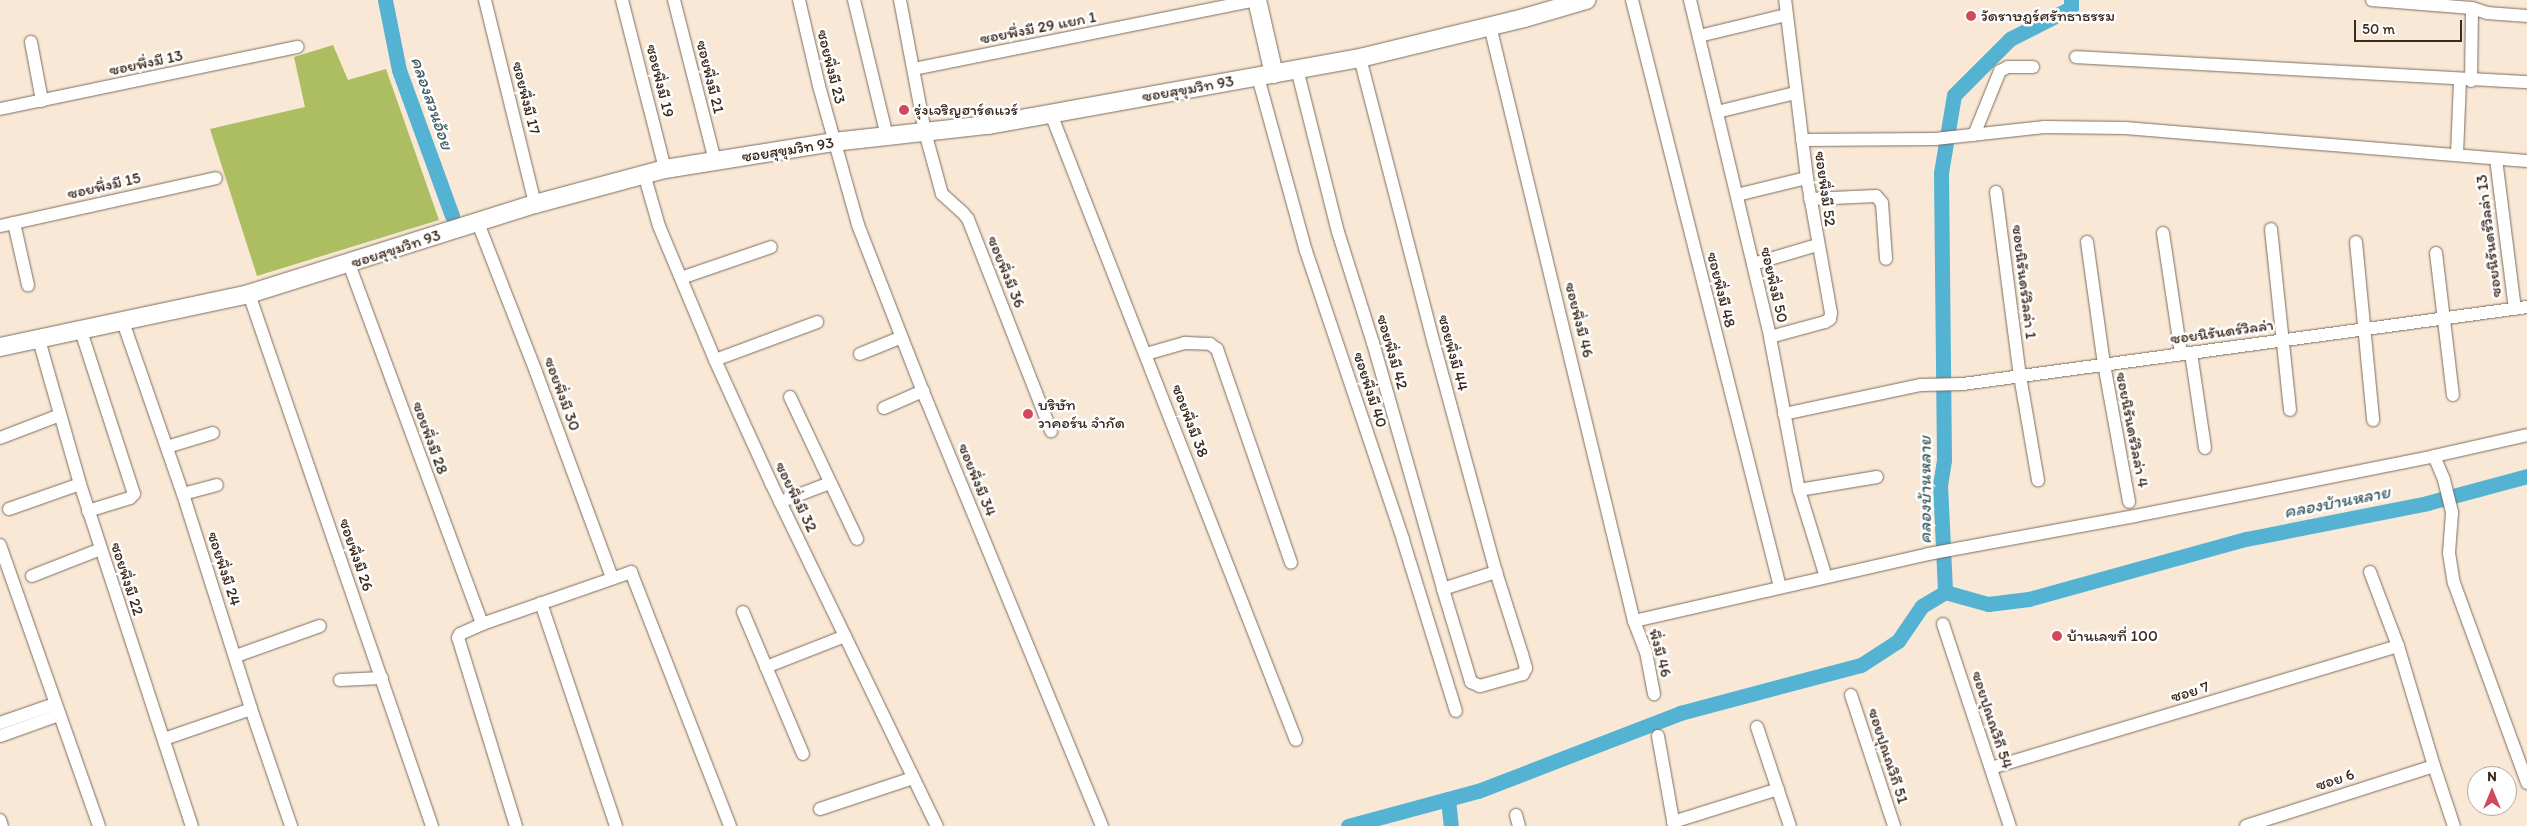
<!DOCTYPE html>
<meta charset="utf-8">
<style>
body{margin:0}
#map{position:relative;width:2527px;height:826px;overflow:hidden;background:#f8e8d5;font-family:Itim,"Playpen Sans Thai",sans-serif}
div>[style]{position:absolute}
.green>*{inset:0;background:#acbe61}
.canal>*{height:15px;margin:-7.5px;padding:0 7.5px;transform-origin:7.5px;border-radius:7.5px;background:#54b2d3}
.roads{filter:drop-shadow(0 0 1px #7d6c5e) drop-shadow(0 0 1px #7d6c5e)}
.street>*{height:12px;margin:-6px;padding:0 6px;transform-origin:6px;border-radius:6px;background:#fff}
.secondary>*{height:18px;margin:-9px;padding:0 9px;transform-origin:9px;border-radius:9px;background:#fff}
.dots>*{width:14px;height:14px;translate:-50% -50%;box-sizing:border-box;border:2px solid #fff;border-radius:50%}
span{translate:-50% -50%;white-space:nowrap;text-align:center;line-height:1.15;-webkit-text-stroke:5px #fff;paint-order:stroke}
.poi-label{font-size:16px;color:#3b2a1e}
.left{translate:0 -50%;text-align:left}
.street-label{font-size:16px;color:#3b2a1e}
.water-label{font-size:18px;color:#456066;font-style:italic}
.north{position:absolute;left:2467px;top:766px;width:50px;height:50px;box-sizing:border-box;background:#fff;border:1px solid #b1aaa5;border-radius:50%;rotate:0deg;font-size:14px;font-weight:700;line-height:20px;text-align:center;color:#3b2a1e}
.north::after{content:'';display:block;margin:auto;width:18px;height:22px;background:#d1495b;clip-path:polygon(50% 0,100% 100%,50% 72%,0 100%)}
.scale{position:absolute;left:2354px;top:20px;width:108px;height:22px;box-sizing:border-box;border:2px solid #3b2a1e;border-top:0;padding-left:6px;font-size:15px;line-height:18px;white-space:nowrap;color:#3b2a1e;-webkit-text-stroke:4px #fff;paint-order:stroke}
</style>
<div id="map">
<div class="green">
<i style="clip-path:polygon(333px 45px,348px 80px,386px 69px,439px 220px,257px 276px,210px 129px,305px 107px,294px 57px)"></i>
</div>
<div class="canal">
<i style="left:385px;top:0;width:71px;rotate:78.7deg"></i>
<i style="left:399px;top:70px;width:155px;rotate:70deg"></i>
<i style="left:2071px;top:0;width:8px;rotate:90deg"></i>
<i style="left:2071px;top:8px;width:68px;rotate:153.1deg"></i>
<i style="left:2010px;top:39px;width:79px;rotate:135deg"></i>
<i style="left:1954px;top:95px;width:79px;rotate:99.5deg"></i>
<i style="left:1941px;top:173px;width:287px;rotate:89.4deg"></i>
<i style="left:1944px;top:460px;width:24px;rotate:99deg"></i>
<i style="left:1940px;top:484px;width:108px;rotate:87.3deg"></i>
<i style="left:1945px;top:592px;width:45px;rotate:15.6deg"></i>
<i style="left:1988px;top:604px;width:41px;rotate:-7deg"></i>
<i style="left:2029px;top:599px;width:225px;rotate:-15.5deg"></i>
<i style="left:2246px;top:539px;width:185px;rotate:-11.2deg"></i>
<i style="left:2427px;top:503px;width:104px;rotate:-15.1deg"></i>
<i style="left:1448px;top:799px;width:27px;rotate:84deg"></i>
<i style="left:1348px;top:826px;width:135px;rotate:-15.1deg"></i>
<i style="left:1478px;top:791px;width:217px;rotate:-21.1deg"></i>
<i style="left:1680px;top:713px;width:187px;rotate:-14.9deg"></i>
<i style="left:1861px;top:665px;width:44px;rotate:-33deg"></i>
<i style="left:1898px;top:641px;width:42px;rotate:-55.6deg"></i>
<i style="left:1922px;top:606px;width:27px;rotate:-31deg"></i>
</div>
<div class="roads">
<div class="street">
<i style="left:485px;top:0;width:210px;rotate:76.2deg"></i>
<i style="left:622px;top:0;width:174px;rotate:75.7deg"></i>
<i style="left:674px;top:0;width:166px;rotate:75.7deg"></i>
<i style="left:799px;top:0;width:88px;rotate:76.9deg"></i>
<i style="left:819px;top:86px;width:144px;rotate:74.3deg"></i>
<i style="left:858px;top:225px;width:187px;rotate:68.7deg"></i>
<i style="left:926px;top:399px;width:462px;rotate:67.6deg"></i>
<i style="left:854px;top:0;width:140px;rotate:76.4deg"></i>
<i style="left:900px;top:0;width:134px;rotate:79.3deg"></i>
<i style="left:925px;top:132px;width:64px;rotate:74.7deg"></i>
<i style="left:942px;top:194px;width:28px;rotate:42deg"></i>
<i style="left:963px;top:213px;width:8px;rotate:50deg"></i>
<i style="left:968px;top:219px;width:228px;rotate:68.6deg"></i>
<i style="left:1632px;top:0;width:605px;rotate:75.85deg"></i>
<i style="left:1690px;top:0;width:346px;rotate:76.6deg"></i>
<i style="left:1770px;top:337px;width:156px;rotate:79.3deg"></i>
<i style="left:1799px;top:490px;width:91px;rotate:72.8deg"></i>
<i style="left:2372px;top:0;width:100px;rotate:4.6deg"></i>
<i style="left:2472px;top:8px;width:16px;rotate:18deg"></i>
<i style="left:2487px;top:13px;width:40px;rotate:4.3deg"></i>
<i style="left:1490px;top:26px;width:612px;rotate:76.4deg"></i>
<i style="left:1634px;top:621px;width:33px;rotate:69deg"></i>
<i style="left:1646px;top:652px;width:43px;rotate:79.2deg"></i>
<i style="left:1699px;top:36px;width:89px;rotate:-13.6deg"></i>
<i style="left:31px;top:42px;width:60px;rotate:79.4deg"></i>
<i style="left:2076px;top:57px;width:452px;rotate:3.2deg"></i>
<i style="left:1360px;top:58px;width:295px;rotate:75.5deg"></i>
<i style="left:1434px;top:344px;width:236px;rotate:74.8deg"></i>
<i style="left:1496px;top:572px;width:86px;rotate:72.4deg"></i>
<i style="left:1522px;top:654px;width:15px;rotate:74deg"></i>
<i style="left:1526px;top:668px;width:7px;rotate:117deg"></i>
<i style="left:1523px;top:674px;width:45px;rotate:164.4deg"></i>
<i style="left:1480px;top:686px;width:10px;rotate:-156deg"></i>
<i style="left:1471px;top:682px;width:97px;rotate:-106.8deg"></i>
<i style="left:914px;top:69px;width:349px;rotate:-11.4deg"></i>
<i style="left:1297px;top:69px;width:168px;rotate:75.9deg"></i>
<i style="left:1338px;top:232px;width:116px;rotate:72.5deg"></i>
<i style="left:1373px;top:343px;width:256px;rotate:74.1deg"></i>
<i style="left:1443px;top:589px;width:56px;rotate:-17.8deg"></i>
<i style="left:1258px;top:77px;width:180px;rotate:74.6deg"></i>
<i style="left:1306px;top:251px;width:305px;rotate:71.4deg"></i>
<i style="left:1403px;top:540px;width:179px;rotate:72.8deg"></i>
<i style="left:2471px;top:81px;width:73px;rotate:-89.2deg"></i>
<i style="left:0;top:109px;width:304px;rotate:-11.8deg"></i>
<i style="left:1717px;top:112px;width:80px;rotate:-13.7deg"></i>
<i style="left:1051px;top:114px;width:672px;rotate:68.63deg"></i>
<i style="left:1974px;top:135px;width:69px;rotate:-67.9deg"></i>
<i style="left:2000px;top:71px;width:9px;rotate:-27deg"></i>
<i style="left:2008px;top:67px;width:25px"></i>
<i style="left:1802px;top:140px;width:133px;rotate:-0.4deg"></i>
<i style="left:1935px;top:139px;width:110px;rotate:-6.3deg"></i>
<i style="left:2044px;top:127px;width:81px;rotate:0.7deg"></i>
<i style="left:2125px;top:128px;width:403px;rotate:4.7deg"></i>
<i style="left:2457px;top:155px;width:76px;rotate:-87.7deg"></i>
<i style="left:2496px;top:159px;width:151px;rotate:82.8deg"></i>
<i style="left:644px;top:174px;width:54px;rotate:73.9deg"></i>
<i style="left:659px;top:226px;width:145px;rotate:67.3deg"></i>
<i style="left:715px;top:360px;width:135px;rotate:65.5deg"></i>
<i style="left:771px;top:483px;width:381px;rotate:64.2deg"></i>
<i style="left:1996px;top:192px;width:186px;rotate:82.6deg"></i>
<i style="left:2020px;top:376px;width:106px;rotate:80.2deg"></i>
<i style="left:1737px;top:195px;width:72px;rotate:-13.7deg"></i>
<i style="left:1810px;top:199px;width:66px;rotate:-2.6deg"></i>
<i style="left:1876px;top:196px;width:9px;rotate:49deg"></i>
<i style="left:1882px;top:203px;width:56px;rotate:85.9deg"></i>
<i style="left:14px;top:223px;width:64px;rotate:77.3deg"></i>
<i style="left:478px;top:223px;width:160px;rotate:68.7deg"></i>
<i style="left:536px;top:372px;width:220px;rotate:69.7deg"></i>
<i style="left:0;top:226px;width:221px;rotate:-12.5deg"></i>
<i style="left:2271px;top:229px;width:182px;rotate:84deg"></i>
<i style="left:2163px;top:233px;width:122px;rotate:81.5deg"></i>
<i style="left:2087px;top:242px;width:123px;rotate:82.1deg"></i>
<i style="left:2104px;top:364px;width:140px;rotate:79.7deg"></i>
<i style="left:2356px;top:242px;width:179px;rotate:84.5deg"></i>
<i style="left:2436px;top:253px;width:143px;rotate:83.2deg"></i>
<i style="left:349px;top:264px;width:384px;rotate:69.7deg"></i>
<i style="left:1753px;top:264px;width:67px;rotate:-16.5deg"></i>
<i style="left:681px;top:278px;width:95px;rotate:-19deg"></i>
<i style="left:249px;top:294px;width:563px;rotate:71.02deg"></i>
<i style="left:123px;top:322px;width:182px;rotate:70.8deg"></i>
<i style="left:183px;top:494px;width:225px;rotate:72.4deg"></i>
<i style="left:251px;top:709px;width:124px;rotate:71.1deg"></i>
<i style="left:81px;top:331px;width:171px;rotate:72deg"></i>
<i style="left:134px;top:494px;width:6px;rotate:135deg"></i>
<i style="left:130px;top:498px;width:44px;rotate:162.8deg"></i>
<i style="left:1770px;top:337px;width:57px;rotate:-15.3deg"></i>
<i style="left:1825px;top:322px;width:6px;rotate:-31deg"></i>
<i style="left:1830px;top:319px;width:6px;rotate:-81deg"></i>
<i style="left:1831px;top:313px;width:137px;rotate:-100.1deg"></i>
<i style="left:1807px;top:178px;width:179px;rotate:-97deg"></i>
<i style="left:39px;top:340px;width:150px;rotate:74.1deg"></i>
<i style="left:80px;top:484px;width:360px;rotate:71.9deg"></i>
<i style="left:2191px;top:353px;width:96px;rotate:81.6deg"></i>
<i style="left:860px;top:354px;width:45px;rotate:-22deg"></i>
<i style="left:1146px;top:354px;width:41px;rotate:-15.8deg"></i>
<i style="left:1185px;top:343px;width:25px;rotate:2deg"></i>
<i style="left:1210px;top:344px;width:9px;rotate:36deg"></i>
<i style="left:1217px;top:349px;width:226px;rotate:70.9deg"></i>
<i style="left:715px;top:360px;width:109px;rotate:-20.4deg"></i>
<i style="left:790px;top:397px;width:157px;rotate:64.7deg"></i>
<i style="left:884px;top:408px;width:43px;rotate:-23.6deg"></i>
<i style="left:1784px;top:414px;width:140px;rotate:-12deg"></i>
<i style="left:1921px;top:385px;width:42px;rotate:-1.4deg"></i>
<i style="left:1963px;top:384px;width:569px;rotate:-7.77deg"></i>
<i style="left:0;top:438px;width:64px;rotate:-21deg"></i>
<i style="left:167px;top:447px;width:48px;rotate:-16.9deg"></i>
<i style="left:2434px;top:456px;width:26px;rotate:67deg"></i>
<i style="left:2444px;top:480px;width:34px;rotate:76deg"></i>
<i style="left:2452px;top:513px;width:40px;rotate:94.3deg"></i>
<i style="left:2449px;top:553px;width:30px;rotate:81deg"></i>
<i style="left:2454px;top:583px;width:213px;rotate:69.9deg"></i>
<i style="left:1799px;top:490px;width:79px;rotate:-9.5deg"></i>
<i style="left:183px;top:494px;width:35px;rotate:-15deg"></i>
<i style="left:780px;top:502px;width:53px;rotate:-20.8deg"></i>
<i style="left:9px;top:509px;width:75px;rotate:-19.4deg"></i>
<i style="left:0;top:545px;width:298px;rotate:70.6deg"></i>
<i style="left:2370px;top:572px;width:79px;rotate:69.3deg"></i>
<i style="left:2398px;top:646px;width:125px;rotate:73.3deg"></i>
<i style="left:2434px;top:766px;width:63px;rotate:71.6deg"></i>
<i style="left:32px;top:576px;width:74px;rotate:-21.4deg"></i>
<i style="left:541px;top:603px;width:235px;rotate:71.4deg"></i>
<i style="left:743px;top:612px;width:154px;rotate:67.1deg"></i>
<i style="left:1634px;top:621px;width:302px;rotate:-12.8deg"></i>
<i style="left:1928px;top:554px;width:210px;rotate:-10.4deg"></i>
<i style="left:2135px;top:516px;width:305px;rotate:-11.3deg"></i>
<i style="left:2434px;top:456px;width:95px;rotate:-12.7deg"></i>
<i style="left:1943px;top:624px;width:213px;rotate:71.7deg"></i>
<i style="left:236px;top:656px;width:89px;rotate:-19.7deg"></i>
<i style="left:766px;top:667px;width:85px;rotate:-21.4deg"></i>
<i style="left:340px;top:680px;width:42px;rotate:-2.7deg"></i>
<i style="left:1851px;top:695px;width:138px;rotate:71.8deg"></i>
<i style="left:0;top:723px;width:58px;rotate:-19.1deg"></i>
<i style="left:1757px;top:727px;width:104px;rotate:71.6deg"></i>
<i style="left:0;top:736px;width:63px;rotate:-19.6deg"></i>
<i style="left:1658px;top:736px;width:91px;rotate:79.9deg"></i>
<i style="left:164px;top:739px;width:92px;rotate:-19deg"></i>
<i style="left:1991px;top:768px;width:425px;rotate:-16.7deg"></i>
<i style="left:820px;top:809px;width:98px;rotate:-18.4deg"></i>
<i style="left:1516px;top:815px;width:11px;rotate:75deg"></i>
<i style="left:0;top:820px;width:6px;rotate:72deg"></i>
<i style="left:1673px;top:822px;width:110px;rotate:-17.4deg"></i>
<i style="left:516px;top:826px;width:197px;rotate:-107.1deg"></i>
<i style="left:458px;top:638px;width:4px;rotate:-63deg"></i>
<i style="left:460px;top:634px;width:24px;rotate:-24deg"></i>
<i style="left:482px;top:624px;width:158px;rotate:-19.2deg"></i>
<i style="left:631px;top:572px;width:273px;rotate:68.7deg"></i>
<i style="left:2246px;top:826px;width:197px;rotate:-17.7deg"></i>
</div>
<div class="secondary">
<i style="left:1257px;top:0;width:76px;rotate:77.1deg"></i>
<i style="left:0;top:347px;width:255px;rotate:-12deg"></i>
<i style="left:249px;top:294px;width:300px;rotate:-17.5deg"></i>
<i style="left:535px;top:204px;width:135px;rotate:-15.1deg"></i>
<i style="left:665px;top:169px;width:170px;rotate:-9.1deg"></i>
<i style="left:833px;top:142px;width:156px;rotate:-6.3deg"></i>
<i style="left:988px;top:125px;width:378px;rotate:-10.2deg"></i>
<i style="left:1360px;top:58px;width:169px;rotate:-13.7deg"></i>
<i style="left:1524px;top:18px;width:65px;rotate:-16.2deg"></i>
</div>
</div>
<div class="dots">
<i style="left:1971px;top:16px;background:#d1495b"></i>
<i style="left:904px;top:110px;background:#d1495b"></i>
<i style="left:1028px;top:414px;background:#d1495b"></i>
<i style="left:2057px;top:636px;background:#d1495b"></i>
</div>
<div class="poi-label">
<span class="left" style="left:1981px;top:16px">วัดราษฎร์ศรัทธาธรรม</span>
<span class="left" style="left:914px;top:110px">รุ่งเจริญฮาร์ดแวร์</span>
<span class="left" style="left:1038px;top:414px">บริษัท<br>วาคอร์น จำกัด</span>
<span class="left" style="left:2067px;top:636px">บ้านเลขที่ 100</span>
</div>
<div class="street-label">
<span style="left:1038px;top:28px;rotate:-11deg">ซอยพึ่งมี 29 แยก 1</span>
<span style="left:146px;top:63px;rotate:-12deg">ซอยพึ่งมี 13</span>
<span style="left:831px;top:67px;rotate:76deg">ซอยพึ่งมี 23</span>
<span style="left:710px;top:77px;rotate:76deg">ซอยพึ่งมี 21</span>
<span style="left:660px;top:81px;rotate:76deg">ซอยพึ่งมี 19</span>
<span style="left:1188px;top:89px;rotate:-10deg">ซอยสุขุมวิท 93</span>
<span style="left:526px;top:98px;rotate:76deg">ซอยพึ่งมี 17</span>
<span style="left:788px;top:150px;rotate:-9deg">ซอยสุขุมวิท 93</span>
<span style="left:104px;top:186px;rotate:-13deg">ซอยพึ่งมี 15</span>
<span style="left:1825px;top:189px;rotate:82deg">ซอยพึ่งมี 52</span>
<span style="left:2489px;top:236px;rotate:-97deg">ซอยนิรันดร์วิลล่า 13</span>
<span style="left:396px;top:249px;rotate:-18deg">ซอยสุขุมวิท 93</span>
<span style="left:1006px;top:272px;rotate:68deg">ซอยพึ่งมี 36</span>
<span style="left:2024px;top:282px;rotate:83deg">ซอยนิรันดร์วิลล่า 1</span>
<span style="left:1774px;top:285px;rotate:77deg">ซอยพึ่งมี 50</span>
<span style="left:1721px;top:290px;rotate:76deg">ซอยพึ่งมี 48</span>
<span style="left:1579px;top:320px;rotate:76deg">ซอยพึ่งมี 46</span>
<span style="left:2222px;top:332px;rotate:-8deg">ซอยนิรันดร์วิลล่า</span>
<span style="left:1392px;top:352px;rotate:74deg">ซอยพึ่งมี 42</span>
<span style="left:1453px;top:353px;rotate:75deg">ซอยพึ่งมี 44</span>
<span style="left:1370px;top:390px;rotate:72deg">ซอยพึ่งมี 40</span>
<span style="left:562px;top:394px;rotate:70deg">ซอยพึ่งมี 30</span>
<span style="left:1190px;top:421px;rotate:69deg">ซอยพึ่งมี 38</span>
<span style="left:2132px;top:430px;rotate:79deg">ซอยนิรันดร์วิลล่า 4</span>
<span style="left:430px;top:438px;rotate:70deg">ซอยพึ่งมี 28</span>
<span style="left:977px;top:480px;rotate:68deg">ซอยพึ่งมี 34</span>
<span style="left:796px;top:497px;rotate:64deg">ซอยพึ่งมี 32</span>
<span style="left:356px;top:555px;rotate:71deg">ซอยพึ่งมี 26</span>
<span style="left:224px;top:569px;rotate:72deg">ซอยพึ่งมี 24</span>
<span style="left:127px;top:579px;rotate:72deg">ซอยพึ่งมี 22</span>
<span style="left:1660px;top:653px;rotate:75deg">พึ่งมี 46</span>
<span style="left:2190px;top:692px;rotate:-17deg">ซอย 7</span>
<span style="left:1992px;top:720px;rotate:72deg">ซอยปุณณวิถี 54</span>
<span style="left:1888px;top:756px;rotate:72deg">ซอยปุณณวิถี 51</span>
<span style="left:2335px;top:780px;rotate:-18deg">ซอย 6</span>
</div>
<div class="water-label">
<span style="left:432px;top:103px;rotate:71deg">คลองสวนอ้อย</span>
<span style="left:1925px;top:490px;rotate:-90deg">คลองบ้านหลาย</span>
<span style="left:2337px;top:502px;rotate:-11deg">คลองบ้านหลาย</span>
</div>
<div class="north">N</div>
<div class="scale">50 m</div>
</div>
